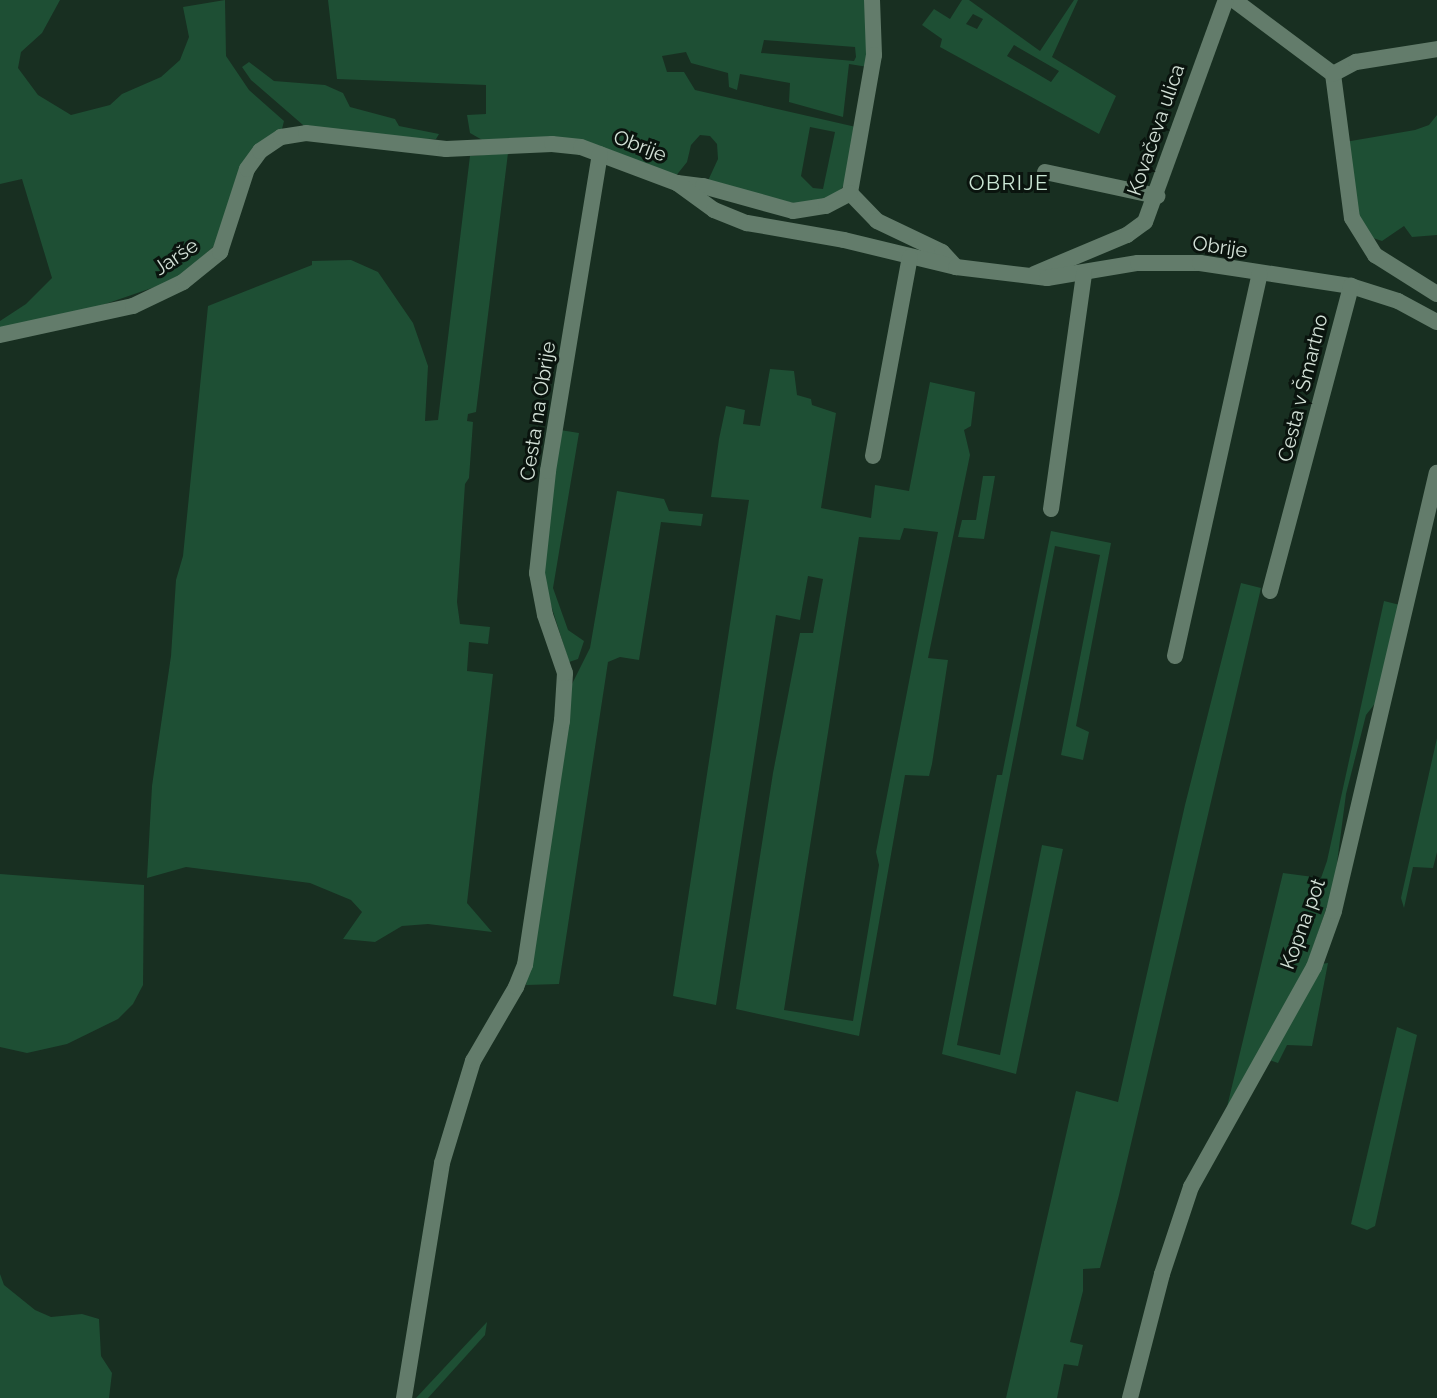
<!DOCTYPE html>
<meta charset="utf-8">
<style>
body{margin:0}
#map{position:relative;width:1437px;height:1398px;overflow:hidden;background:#182f21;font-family:Raleway,sans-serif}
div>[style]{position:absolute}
.green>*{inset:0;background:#1e4f34}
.minor>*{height:16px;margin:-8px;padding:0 8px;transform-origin:8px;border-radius:8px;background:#637c6b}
span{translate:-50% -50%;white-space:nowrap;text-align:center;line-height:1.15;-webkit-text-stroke:6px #0a140e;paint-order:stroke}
.street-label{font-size:20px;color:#d4e2d8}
.neighbourhood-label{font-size:21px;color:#cbe7d5;letter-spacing:1.5px}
</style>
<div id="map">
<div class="green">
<i style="clip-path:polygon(0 0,60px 0,42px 33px,21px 52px,18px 68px,38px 95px,71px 115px,110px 105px,122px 94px,161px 77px,180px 60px,189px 37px,183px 7px,225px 0,226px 56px,249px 90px,284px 121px,282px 129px,252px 149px,214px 246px,178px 279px,85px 311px,0 329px,0 321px,26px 304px,52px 278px,22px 179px,0 184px)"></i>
<i style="clip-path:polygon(evenodd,328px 0,869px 0,868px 67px,849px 64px,843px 117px,789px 102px,790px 83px,740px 74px,737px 90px,729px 87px,728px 73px,691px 63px,686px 52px,662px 56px,667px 72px,684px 72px,695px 90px,856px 127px,844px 185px,836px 196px,812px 207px,706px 185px,718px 159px,717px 144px,710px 136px,700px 135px,691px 145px,687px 162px,675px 177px,615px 158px,484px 141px,470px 133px,467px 115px,486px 114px,486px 85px,337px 79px,328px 0,764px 40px,855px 47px,856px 57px,854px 61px,761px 53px,764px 40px,328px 0,810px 127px,835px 132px,823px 189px,813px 188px,801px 176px,810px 127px)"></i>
<i style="clip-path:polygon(evenodd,962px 0,969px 0,1040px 51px,1074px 0,1078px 0,1052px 57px,1116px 96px,1099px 134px,940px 47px,942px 39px,922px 25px,934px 9px,950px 19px,962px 0,973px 14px,983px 19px,977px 29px,966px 24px,973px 14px,962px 0,1014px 45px,1059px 71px,1051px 82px,1007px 56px,1014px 45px)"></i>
<i style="clip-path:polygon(249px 62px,274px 81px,325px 85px,343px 93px,350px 107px,395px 119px,399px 126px,439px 134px,436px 139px,392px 138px,303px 125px,251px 80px,242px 67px)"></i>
<i style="clip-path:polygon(1437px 115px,1437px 235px,1412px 237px,1404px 226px,1382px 241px,1373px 238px,1359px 222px,1345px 142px,1415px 130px,1429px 125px)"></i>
<i style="clip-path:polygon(508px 153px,476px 412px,468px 414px,467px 421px,473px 422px,469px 478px,465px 484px,457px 602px,460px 624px,490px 627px,488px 644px,469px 642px,467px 671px,493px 674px,467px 903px,492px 932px,428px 924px,402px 926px,375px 942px,343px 939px,362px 912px,351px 900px,310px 883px,186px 867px,147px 878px,152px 786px,171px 656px,176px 580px,183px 556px,208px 306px,312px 265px,312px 261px,351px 260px,378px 272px,413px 323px,428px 366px,425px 421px,438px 420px,470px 156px)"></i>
<i style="clip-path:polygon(evenodd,770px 369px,794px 371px,797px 395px,811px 399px,812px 405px,836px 413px,821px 508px,871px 518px,875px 485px,909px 491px,930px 382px,975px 392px,971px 426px,964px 430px,970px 455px,928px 658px,948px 660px,932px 764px,929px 776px,905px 775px,859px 1036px,736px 1009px,773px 773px,800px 633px,813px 633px,823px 579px,808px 576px,800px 620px,776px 615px,716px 1005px,673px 996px,749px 500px,711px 497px,719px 439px,726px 406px,745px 410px,743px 424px,760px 426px,770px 369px,904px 528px,938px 532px,876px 852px,879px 865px,853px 1021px,784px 1010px,859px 537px,900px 540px,904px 528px)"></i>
<i style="clip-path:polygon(560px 430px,579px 433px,553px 588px,568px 630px,584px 641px,578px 659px,569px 662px,544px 583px,545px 547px)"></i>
<i style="clip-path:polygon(983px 476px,995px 476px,984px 539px,958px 537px,962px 520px,976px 520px)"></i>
<i style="clip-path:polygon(617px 491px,664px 499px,669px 511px,703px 514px,701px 526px,661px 522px,639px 660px,620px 657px,608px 662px,559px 984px,526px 985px,571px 686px,590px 648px)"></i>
<i style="clip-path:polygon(1051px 531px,1111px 543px,1076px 726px,1089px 732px,1083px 760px,1061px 755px,1100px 555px,1055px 546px,957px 1045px,1000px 1055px,1042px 845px,1063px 849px,1016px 1074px,942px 1054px,997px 775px,1002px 775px)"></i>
<i style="clip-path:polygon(1241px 583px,1261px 588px,1119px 1195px,1100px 1268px,1083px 1269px,1083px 1291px,1070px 1342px,1083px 1345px,1078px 1366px,1064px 1364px,1057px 1398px,1006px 1398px,1076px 1091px,1118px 1102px,1185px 805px)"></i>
<i style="clip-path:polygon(1384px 601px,1400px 605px,1377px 701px,1366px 715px,1346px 794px,1334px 886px,1306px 968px,1227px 1107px,1283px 873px,1321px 878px,1327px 861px)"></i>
<i style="clip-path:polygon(1437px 738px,1437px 852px,1433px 868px,1413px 867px,1404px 908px,1401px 898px)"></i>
<i style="clip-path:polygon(0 874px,144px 885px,143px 985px,133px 1004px,118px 1019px,67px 1044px,27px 1053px,0 1047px)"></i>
<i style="clip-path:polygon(1328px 963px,1312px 1046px,1287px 1045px,1278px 1063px,1269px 1060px,1321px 964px)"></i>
<i style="clip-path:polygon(1397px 1027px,1417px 1035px,1375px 1226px,1367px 1230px,1351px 1224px)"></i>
<i style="clip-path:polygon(0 1274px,4px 1285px,35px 1310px,51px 1317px,82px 1314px,99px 1319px,101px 1356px,112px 1373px,109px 1398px,0 1398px)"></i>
<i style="clip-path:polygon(487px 1322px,485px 1335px,428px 1398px,416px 1398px)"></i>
</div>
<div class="minor">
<i style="left:872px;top:0;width:55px;rotate:87.9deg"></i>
<i style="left:874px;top:55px;width:140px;rotate:99.9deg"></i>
<i style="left:850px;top:193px;width:39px;rotate:46deg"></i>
<i style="left:877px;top:221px;width:72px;rotate:25.5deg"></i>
<i style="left:942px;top:252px;width:21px;rotate:47deg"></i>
<i style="left:1234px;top:0;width:124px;rotate:36.8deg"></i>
<i style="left:1333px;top:74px;width:145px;rotate:82.5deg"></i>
<i style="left:1352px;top:218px;width:44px;rotate:58.1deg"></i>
<i style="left:1375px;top:255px;width:73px;rotate:32.2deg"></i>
<i style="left:1333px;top:74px;width:26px;rotate:-28deg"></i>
<i style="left:1356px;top:62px;width:82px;rotate:-9.1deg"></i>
<i style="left:1045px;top:172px;width:115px;rotate:12.1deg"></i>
<i style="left:677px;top:183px;width:26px;rotate:7deg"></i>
<i style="left:703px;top:186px;width:93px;rotate:15.5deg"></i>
<i style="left:793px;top:211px;width:33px;rotate:-9deg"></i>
<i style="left:826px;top:206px;width:27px;rotate:-28deg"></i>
<i style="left:1034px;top:274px;width:101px;rotate:-22.8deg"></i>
<i style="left:1127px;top:235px;width:22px;rotate:-36deg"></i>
<i style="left:1145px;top:222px;width:236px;rotate:-70deg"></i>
<i style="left:0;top:335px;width:136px;rotate:-12.3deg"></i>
<i style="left:133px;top:306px;width:55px;rotate:-25.6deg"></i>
<i style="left:183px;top:282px;width:48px;rotate:-39deg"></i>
<i style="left:220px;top:252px;width:87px;rotate:-72deg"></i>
<i style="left:247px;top:169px;width:22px;rotate:-54deg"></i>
<i style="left:260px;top:151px;width:25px;rotate:-34deg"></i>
<i style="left:281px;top:137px;width:25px;rotate:-9deg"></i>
<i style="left:306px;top:133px;width:141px;rotate:6.5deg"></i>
<i style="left:446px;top:149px;width:106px;rotate:-2.7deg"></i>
<i style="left:552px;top:144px;width:29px;rotate:6deg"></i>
<i style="left:581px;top:147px;width:103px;rotate:20.6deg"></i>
<i style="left:677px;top:183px;width:46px;rotate:36.1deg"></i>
<i style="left:714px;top:210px;width:35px;rotate:22deg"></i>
<i style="left:747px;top:223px;width:98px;rotate:9.9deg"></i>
<i style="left:844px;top:240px;width:115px;rotate:13.6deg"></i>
<i style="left:956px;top:267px;width:92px;rotate:6.9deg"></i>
<i style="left:1047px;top:278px;width:92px;rotate:-9.4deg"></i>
<i style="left:1138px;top:263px;width:62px"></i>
<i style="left:1200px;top:263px;width:153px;rotate:8.7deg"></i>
<i style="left:1351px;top:286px;width:49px;rotate:17.7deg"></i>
<i style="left:1398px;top:301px;width:44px;rotate:28.3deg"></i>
<i style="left:873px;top:456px;width:202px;rotate:-79.5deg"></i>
<i style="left:1051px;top:509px;width:237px;rotate:-82deg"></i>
<i style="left:1270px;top:591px;width:316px;rotate:-75.1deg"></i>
<i style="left:1175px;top:656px;width:391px;rotate:-77.5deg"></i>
<i style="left:404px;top:1398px;width:238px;rotate:-80.8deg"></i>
<i style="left:442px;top:1163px;width:107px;rotate:-73.1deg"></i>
<i style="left:473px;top:1061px;width:86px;rotate:-59.8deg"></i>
<i style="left:516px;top:987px;width:24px;rotate:-68deg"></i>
<i style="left:525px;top:965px;width:247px;rotate:-81.4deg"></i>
<i style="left:562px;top:721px;width:48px;rotate:-86.4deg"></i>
<i style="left:565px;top:673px;width:61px;rotate:-109deg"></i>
<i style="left:545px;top:615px;width:43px;rotate:-100.8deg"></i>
<i style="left:537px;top:573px;width:103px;rotate:-83.8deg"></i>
<i style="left:548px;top:471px;width:321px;rotate:-80.7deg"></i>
<i style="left:1130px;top:1398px;width:128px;rotate:-75.5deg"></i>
<i style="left:1162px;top:1274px;width:92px;rotate:-71.6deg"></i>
<i style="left:1191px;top:1187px;width:252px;rotate:-60.8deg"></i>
<i style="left:1314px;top:967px;width:59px;rotate:-70.3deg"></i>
<i style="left:1334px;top:911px;width:450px;rotate:-76.8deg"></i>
</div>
<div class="street-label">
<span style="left:1156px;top:130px;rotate:-71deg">Kovačeva ulica</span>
<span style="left:640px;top:146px;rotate:21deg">Obrije</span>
<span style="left:1220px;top:247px;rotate:8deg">Obrije</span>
<span style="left:176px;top:257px;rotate:-34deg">Jarše</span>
<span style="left:1303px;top:388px;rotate:-76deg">Cesta v Šmartno</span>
<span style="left:538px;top:411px;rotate:-81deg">Cesta na Obrije</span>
<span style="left:1303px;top:924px;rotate:-70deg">Kopna pot</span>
</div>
<div class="neighbourhood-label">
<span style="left:1009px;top:183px">OBRIJE</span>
</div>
</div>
